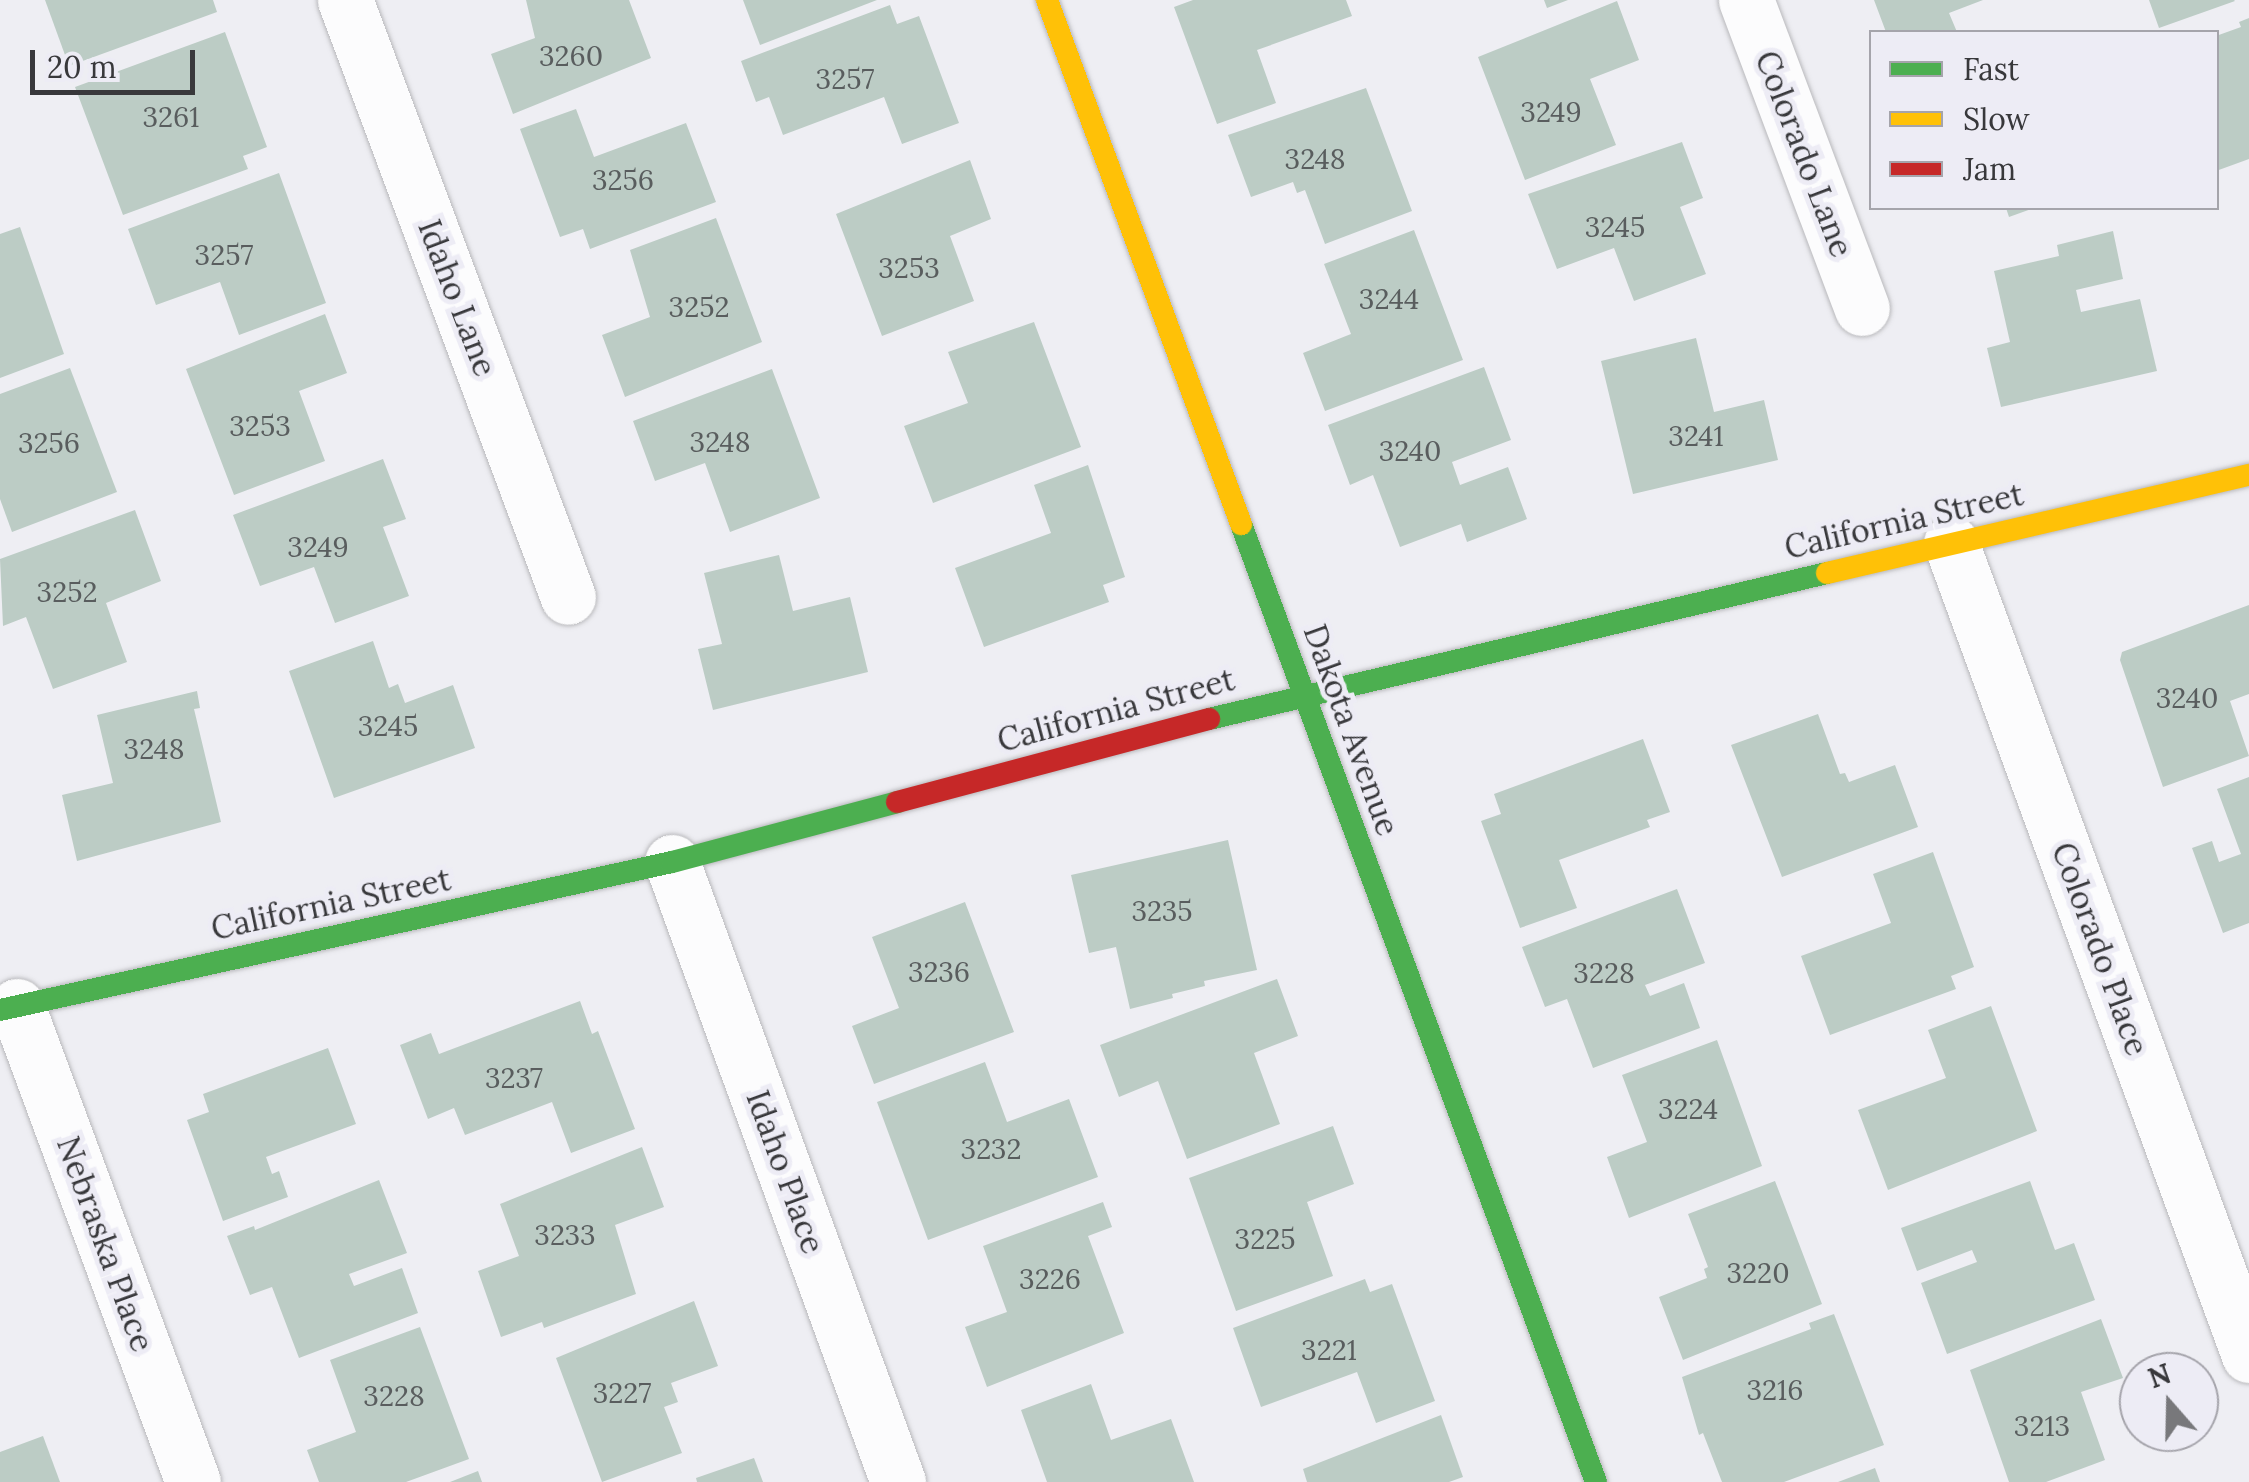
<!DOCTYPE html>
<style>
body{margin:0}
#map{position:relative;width:2249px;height:1482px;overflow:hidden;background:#eeeef3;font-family:Lora,serif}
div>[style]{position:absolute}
.building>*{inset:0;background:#bcccc5}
.roads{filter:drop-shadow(0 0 2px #b9b9bc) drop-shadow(0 0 2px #b9b9bc)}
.street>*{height:55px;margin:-27.5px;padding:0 27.5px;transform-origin:27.5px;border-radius:27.5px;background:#fcfcfd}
.fast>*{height:22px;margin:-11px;padding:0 11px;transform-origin:11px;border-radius:11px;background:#4caf50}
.slow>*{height:22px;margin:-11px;padding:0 11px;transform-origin:11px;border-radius:11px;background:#ffc107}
.jam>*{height:22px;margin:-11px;padding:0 11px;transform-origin:11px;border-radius:11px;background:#c62828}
span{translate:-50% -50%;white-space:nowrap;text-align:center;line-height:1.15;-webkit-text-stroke:10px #edecf5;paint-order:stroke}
.number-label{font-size:28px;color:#595d5e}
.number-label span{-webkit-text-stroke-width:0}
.street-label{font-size:32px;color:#38383b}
.legend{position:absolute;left:1869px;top:30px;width:350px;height:180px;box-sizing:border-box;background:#edecf5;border:2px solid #a5a4ab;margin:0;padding:12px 18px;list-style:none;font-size:30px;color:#38383b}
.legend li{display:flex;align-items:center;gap:20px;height:50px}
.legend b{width:50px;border:2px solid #a5a4ab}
.north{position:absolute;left:2119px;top:1352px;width:100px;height:100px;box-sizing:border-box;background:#edecf5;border:2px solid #a5a4ab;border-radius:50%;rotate:340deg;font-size:28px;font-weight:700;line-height:40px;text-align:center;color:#38383b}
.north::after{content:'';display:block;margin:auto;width:35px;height:45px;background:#78787b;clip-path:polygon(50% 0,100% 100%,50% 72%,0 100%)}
.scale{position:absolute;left:30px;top:50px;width:165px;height:45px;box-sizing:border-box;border:5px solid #38383b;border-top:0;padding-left:12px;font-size:30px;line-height:35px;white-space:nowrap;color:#38383b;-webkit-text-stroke:8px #edecf5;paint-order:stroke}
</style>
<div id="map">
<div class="building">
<i style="clip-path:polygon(45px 0,213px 0,217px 12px,69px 66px)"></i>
<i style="clip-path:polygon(526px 0,629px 0,651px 58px,513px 114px,491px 54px,535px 38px)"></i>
<i style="clip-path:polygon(743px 0,877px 0,760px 45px)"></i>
<i style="clip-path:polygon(1193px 0,1346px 0,1352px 16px,1257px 50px,1276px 103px,1217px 124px,1174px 7px)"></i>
<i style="clip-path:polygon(1544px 0,1568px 0,1547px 8px)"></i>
<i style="clip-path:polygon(1874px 0,1983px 0,1949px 13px,1957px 32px,1886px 32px)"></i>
<i style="clip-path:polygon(2149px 0,2234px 0,2235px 1px,2159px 28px)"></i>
<i style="clip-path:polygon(1617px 1px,1639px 60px,1590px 79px,1616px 145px,1525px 180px,1478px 57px)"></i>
<i style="clip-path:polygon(890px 5px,897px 24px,919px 16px,959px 123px,902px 144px,884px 97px,783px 135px,769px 97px,756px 102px,741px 61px)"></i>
<i style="clip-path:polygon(2249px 18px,2249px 159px,2216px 171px,2216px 36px,2241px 27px,2239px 22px)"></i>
<i style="clip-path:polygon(225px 32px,267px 147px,243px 156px,248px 169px,123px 215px,75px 87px)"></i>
<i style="clip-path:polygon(1366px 88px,1412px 211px,1325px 244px,1305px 190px,1297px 193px,1293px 182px,1251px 197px,1228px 135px)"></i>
<i style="clip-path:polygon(576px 109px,594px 157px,686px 123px,716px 202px,590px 249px,583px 229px,560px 237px,520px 129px)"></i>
<i style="clip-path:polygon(1682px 142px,1703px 198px,1680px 207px,1706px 274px,1634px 301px,1614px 248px,1557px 269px,1528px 194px)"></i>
<i style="clip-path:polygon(970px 160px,991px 219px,950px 236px,974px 301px,882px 336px,836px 214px)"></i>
<i style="clip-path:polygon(279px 173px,326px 303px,239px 335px,220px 282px,156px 305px,128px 229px)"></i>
<i style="clip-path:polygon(2006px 208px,2034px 208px,2009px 217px)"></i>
<i style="clip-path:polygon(716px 218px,762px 342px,625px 397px,602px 335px,650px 317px,630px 250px)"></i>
<i style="clip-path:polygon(20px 227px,64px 354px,0 378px,0 234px)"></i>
<i style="clip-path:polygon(1414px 230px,1463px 360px,1325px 411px,1303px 353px,1351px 334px,1324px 264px)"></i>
<i style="clip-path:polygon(2113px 231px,2123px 279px,2076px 290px,2081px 312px,2140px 299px,2157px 371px,2001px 407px,1987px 348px,2010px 342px,1994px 271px,2059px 256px,2057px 245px)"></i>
<i style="clip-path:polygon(325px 314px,347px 373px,299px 391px,325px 461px,234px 495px,186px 369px)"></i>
<i style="clip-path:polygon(1034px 322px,1081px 447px,933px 503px,904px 426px,968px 403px,948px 352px)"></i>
<i style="clip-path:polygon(1696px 338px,1714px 412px,1764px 400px,1778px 460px,1633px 494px,1601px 361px)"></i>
<i style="clip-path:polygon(1484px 367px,1511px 440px,1452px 462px,1460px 485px,1508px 467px,1527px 519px,1467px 542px,1461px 524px,1400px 547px,1373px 475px,1350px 485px,1328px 425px)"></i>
<i style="clip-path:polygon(70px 368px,117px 492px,12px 532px,0 499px,0 394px)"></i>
<i style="clip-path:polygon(772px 369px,820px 498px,730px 532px,705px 463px,655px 481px,633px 421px)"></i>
<i style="clip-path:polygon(383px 459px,406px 519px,383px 527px,409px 596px,335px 623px,314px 567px,260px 586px,233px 515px)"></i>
<i style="clip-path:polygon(1088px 465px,1125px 577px,1103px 585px,1109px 602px,984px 647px,955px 568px,1051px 533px,1034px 485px)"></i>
<i style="clip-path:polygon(135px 510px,161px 581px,106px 603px,127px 662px,53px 689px,26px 617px,3px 626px,0 559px)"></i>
<i style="clip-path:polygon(779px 555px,793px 611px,850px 597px,868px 672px,713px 710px,698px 649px,722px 644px,704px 573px)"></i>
<i style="clip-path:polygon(2249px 605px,2249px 694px,2230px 701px,2249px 756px,2163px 787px,2120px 660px,2122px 652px)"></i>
<i style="clip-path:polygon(373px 641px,389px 688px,398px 684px,405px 703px,453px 685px,475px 748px,334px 798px,289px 671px)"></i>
<i style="clip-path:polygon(197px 691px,200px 708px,194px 709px,221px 822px,77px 861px,62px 795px,113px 783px,97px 715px)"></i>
<i style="clip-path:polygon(1818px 714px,1840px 774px,1845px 773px,1849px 782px,1895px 765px,1918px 827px,1782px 877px,1731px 745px)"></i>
<i style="clip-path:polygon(1643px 739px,1670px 812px,1647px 820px,1650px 827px,1559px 860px,1577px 908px,1520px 928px,1481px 821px,1501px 814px,1494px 794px)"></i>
<i style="clip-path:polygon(2249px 777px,2249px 923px,2223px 933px,2192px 848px,2212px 841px,2219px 862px,2241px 854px,2217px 789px)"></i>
<i style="clip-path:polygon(1228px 840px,1257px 970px,1204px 981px,1205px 986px,1172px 994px,1173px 998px,1130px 1009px,1116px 947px,1089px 953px,1071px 875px)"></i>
<i style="clip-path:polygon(1933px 852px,1974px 967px,1951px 976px,1956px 989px,1830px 1035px,1801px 956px,1891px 923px,1873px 874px)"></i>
<i style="clip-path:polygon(1677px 889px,1705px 963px,1645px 985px,1650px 996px,1684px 983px,1700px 1028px,1593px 1068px,1567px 999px,1545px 1007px,1522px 947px)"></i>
<i style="clip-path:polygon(965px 902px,1014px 1032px,874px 1084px,852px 1026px,899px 1008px,872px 937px)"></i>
<i style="clip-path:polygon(1277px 979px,1298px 1036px,1254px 1053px,1280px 1124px,1187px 1159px,1158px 1081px,1119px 1097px,1100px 1045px)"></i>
<i style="clip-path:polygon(580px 1001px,592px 1034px,598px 1031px,635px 1129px,571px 1153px,552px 1102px,465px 1135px,454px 1108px,428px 1119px,400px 1045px,431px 1033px,439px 1054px)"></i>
<i style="clip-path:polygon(1991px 1006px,2037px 1131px,1888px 1190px,1858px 1110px,1946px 1078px,1928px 1030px)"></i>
<i style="clip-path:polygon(1717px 1040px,1762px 1166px,1629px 1218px,1607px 1157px,1647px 1142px,1622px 1075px)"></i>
<i style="clip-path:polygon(328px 1048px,356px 1124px,266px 1157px,272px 1174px,279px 1171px,288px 1197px,223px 1221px,187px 1120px,209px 1112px,203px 1094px)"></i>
<i style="clip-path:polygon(985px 1062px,1007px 1122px,1069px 1099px,1098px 1177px,928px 1240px,877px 1102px)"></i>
<i style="clip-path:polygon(1333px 1126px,1354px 1184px,1307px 1202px,1333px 1276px,1236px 1311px,1189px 1178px)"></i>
<i style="clip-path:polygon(642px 1147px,664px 1207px,615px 1225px,636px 1294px,544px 1328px,542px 1322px,501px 1337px,478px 1271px,519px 1256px,500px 1204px)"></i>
<i style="clip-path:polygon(379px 1180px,407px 1253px,349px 1274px,354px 1286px,402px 1268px,418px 1313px,299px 1358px,272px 1287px,250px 1295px,227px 1236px,254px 1226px,255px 1230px)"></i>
<i style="clip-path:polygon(1775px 1181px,1822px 1304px,1683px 1360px,1659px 1297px,1707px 1278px,1704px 1269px,1708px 1267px,1688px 1214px)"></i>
<i style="clip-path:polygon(2030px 1181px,2055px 1250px,2074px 1243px,2095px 1300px,1947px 1354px,1921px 1283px,1977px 1262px,1972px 1250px,1917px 1271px,1901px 1228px)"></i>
<i style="clip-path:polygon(1103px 1202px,1112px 1227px,1088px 1236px,1124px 1333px,987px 1387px,965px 1327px,1007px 1312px,983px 1246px)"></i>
<i style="clip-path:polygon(1365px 1279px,1370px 1292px,1392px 1284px,1435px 1401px,1376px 1423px,1357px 1372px,1261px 1407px,1233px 1328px)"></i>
<i style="clip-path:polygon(694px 1301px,718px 1366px,671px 1383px,678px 1402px,664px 1407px,682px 1453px,602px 1482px,556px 1358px)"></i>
<i style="clip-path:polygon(1834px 1314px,1884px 1445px,1784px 1482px,1722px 1482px,1703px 1433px,1699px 1435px,1682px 1377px,1811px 1329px,1809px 1323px)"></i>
<i style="clip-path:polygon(2101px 1319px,2123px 1378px,2081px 1392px,2105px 1460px,2046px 1482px,2009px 1482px,1970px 1370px)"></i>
<i style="clip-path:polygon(420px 1327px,469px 1459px,406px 1482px,319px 1482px,307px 1450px,356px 1432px,330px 1360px)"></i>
<i style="clip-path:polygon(1091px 1384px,1111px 1440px,1171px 1419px,1194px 1482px,1047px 1482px,1021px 1410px)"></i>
<i style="clip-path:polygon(1441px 1415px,1463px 1477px,1449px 1482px,1307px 1482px,1303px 1469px)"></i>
<i style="clip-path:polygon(43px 1436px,60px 1482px,0 1482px,0 1452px)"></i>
<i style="clip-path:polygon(754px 1458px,763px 1482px,697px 1482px,696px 1478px)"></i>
<i style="clip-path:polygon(1875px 1468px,1880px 1482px,1838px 1482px)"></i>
<i style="clip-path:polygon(478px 1471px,482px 1482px,450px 1482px)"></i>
</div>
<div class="roads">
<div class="street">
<i style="left:345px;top:0;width:637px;rotate:69.52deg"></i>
<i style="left:1746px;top:0;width:329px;rotate:69.4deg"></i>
<i style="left:1951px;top:543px;width:865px;rotate:69.85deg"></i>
<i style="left:672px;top:862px;width:660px;rotate:69.97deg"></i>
<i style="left:17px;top:1006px;width:507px;rotate:69.71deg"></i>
</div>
<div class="fast">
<i style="left:1241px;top:524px;width:1022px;rotate:69.67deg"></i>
<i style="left:1209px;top:719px;width:635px;rotate:-13.29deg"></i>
<i style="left:0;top:1010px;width:688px;rotate:-12.42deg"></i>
<i style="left:672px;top:862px;width:233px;rotate:-14.9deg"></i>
</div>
<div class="slow">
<i style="left:1047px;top:0;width:559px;rotate:69.68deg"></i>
<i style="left:1827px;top:573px;width:433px;rotate:-13.1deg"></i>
</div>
<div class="jam">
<i style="left:897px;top:802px;width:323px;rotate:-14.9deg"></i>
</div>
</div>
<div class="number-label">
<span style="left:571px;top:56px">3260</span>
<span style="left:845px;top:79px">3257</span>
<span style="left:1551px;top:112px">3249</span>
<span style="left:171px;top:117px">3261</span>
<span style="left:1315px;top:159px">3248</span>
<span style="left:623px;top:180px">3256</span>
<span style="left:1615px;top:227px">3245</span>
<span style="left:224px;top:255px">3257</span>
<span style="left:909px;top:268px">3253</span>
<span style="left:1389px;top:299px">3244</span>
<span style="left:699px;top:307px">3252</span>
<span style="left:260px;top:426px">3253</span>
<span style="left:1696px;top:436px">3241</span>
<span style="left:720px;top:442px">3248</span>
<span style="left:49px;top:443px">3256</span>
<span style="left:1410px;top:451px">3240</span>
<span style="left:318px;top:547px">3249</span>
<span style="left:67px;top:592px">3252</span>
<span style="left:2187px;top:698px">3240</span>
<span style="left:388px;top:726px">3245</span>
<span style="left:154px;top:749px">3248</span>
<span style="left:1162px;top:911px">3235</span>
<span style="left:939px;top:972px">3236</span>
<span style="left:1604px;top:973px">3228</span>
<span style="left:514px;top:1078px">3237</span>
<span style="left:1688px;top:1109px">3224</span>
<span style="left:991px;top:1149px">3232</span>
<span style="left:565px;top:1235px">3233</span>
<span style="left:1265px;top:1239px">3225</span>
<span style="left:1758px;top:1273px">3220</span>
<span style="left:1050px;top:1279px">3226</span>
<span style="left:1329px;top:1350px">3221</span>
<span style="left:1775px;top:1390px">3216</span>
<span style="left:622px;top:1393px">3227</span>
<span style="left:394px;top:1396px">3228</span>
<span style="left:2042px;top:1426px">3213</span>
</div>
<div class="street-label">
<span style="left:1804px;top:154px;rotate:69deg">Colorado Lane</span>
<span style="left:457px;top:298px;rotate:69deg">Idaho Lane</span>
<span style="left:1904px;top:521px;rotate:-13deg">California Street</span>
<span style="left:1116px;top:710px;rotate:-15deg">California Street</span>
<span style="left:1351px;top:730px;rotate:70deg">Dakota Avenue</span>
<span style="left:331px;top:904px;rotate:-12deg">California Street</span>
<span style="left:2100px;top:949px;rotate:70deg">Colorado Place</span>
<span style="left:785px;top:1172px;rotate:70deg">Idaho Place</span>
<span style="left:105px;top:1244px;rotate:70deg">Nebraska Place</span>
</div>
<ul class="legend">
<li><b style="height:12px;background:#4caf50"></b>Fast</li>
<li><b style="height:12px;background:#ffc107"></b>Slow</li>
<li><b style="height:12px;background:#c62828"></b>Jam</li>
</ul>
<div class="north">N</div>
<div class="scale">20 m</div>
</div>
